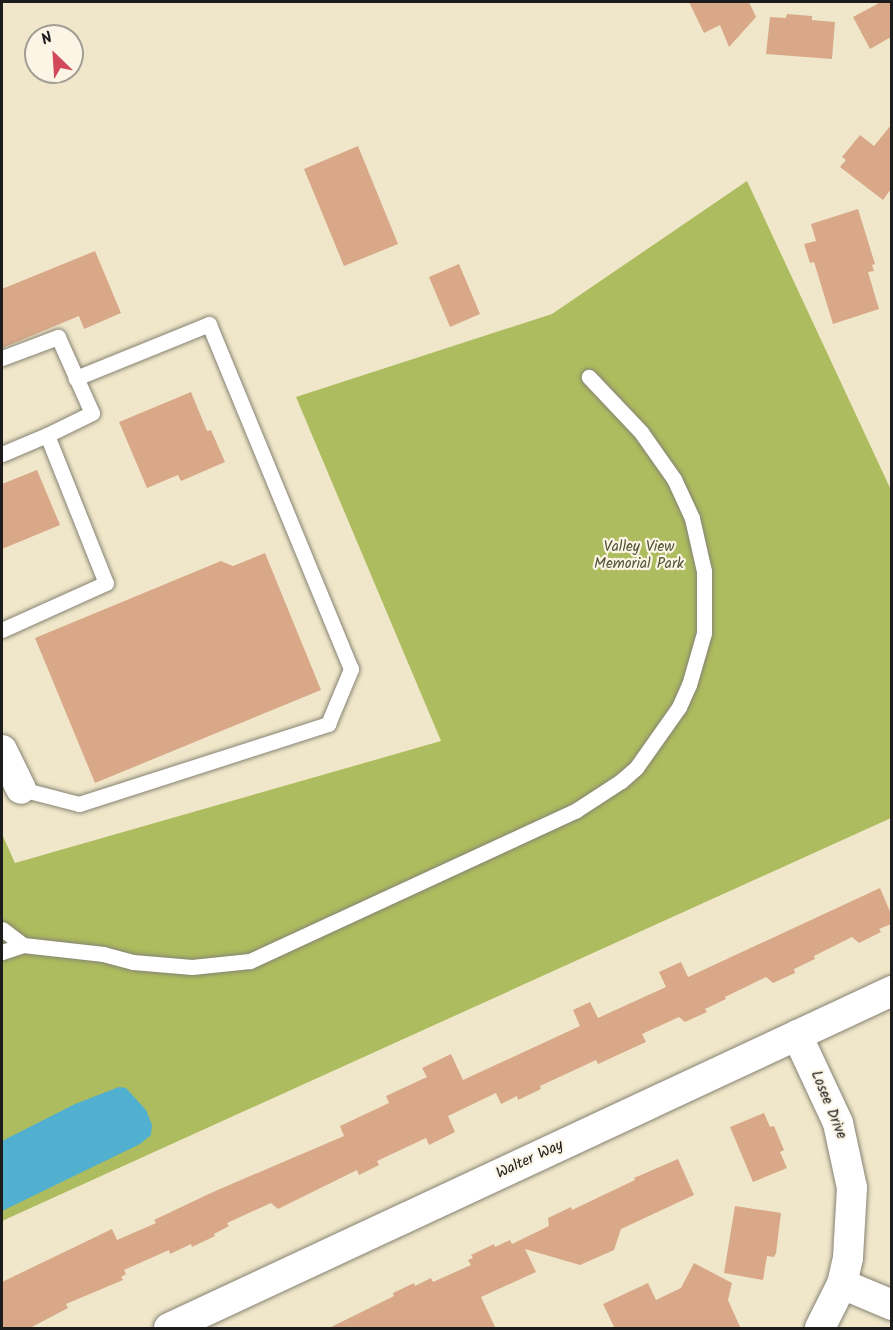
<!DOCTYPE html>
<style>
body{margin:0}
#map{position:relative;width:893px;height:1330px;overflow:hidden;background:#f0e7ca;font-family:Kalam,sans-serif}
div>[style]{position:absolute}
.green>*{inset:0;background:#adbc5e}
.water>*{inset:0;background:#51b0cf}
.building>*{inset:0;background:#d8a889}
.roads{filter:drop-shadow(0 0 2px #868273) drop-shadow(0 0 2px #868273)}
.lane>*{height:15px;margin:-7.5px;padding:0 7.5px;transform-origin:7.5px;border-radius:7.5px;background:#fff}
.street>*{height:30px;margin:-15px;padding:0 15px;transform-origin:15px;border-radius:15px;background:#fff}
span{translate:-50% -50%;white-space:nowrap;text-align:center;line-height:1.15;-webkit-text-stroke:4.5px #fcf5e5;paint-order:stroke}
.park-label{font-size:15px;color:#4f5433}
.street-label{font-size:15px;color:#1c1c1c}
.frame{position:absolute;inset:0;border:3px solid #1c1c1c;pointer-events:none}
.north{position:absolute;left:24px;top:24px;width:60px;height:60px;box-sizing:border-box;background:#fcf5e5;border:2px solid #a29e95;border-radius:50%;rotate:335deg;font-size:16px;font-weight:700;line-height:24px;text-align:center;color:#1c1c1c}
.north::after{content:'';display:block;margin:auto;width:21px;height:27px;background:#d1495b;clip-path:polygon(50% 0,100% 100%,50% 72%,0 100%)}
</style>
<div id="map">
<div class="green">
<i style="clip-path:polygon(747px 181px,891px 490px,891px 818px,2px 1221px,2px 834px,15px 863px,441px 741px,296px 397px,552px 314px)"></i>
</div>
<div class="water">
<i style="clip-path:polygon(119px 1087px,126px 1088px,146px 1110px,152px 1125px,151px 1135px,140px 1144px,2px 1211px,2px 1141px,75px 1104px)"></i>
</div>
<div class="building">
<i style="clip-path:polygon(689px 2px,749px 2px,756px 17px,729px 47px,720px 25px,704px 33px)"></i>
<i style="clip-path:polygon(881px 2px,891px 2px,891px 37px,870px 49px,853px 17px)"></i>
<i style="clip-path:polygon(787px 14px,812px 16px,812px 20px,835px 22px,832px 59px,766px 54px,770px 17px,786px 18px)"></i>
<i style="clip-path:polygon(891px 125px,891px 189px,883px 200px,840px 167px,846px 160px,842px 157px,860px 135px,874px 146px)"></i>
<i style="clip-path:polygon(358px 146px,398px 244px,344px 266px,304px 169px)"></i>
<i style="clip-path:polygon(858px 209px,875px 264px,872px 265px,874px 271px,868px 272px,879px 309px,833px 324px,814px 262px,810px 263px,804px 244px,816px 241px,811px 224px)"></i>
<i style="clip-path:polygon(95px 251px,121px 313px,84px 329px,79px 316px,2px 348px,2px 289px)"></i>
<i style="clip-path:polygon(459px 264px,480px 314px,450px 327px,429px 277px)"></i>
<i style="clip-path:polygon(191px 392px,207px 431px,211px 430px,225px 462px,181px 481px,178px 475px,147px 488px,119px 422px)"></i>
<i style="clip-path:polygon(37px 470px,60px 525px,2px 549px,2px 484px)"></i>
<i style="clip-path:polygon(265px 553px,321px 690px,95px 783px,35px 638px,221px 561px,233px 566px)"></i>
<i style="clip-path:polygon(880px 888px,891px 914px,891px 924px,879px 929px,881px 932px,859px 943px,852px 937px,814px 956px,815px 959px,794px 969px,795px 973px,773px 983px,766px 977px,725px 997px,726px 999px,705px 1009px,707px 1012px,685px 1022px,679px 1017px,642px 1034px,646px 1042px,598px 1064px,596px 1060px,540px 1086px,541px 1089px,518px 1100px,517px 1096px,501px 1104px,496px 1093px,448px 1116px,455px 1132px,429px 1145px,426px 1138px,377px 1161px,379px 1165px,359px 1175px,357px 1170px,278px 1209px,271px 1203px,227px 1223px,229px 1226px,214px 1234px,215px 1236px,192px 1247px,191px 1244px,170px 1254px,169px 1250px,124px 1270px,126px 1274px,121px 1277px,123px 1280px,66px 1304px,68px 1308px,28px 1329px,2px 1329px,2px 1282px,112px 1229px,117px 1240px,156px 1223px,154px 1220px,213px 1192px,344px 1136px,340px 1126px,389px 1103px,386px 1096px,427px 1077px,422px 1068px,451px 1054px,463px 1080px,580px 1026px,573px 1010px,590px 1002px,598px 1018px,666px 987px,659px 972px,681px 962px,688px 977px)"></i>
<i style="clip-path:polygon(764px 1113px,770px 1127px,774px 1126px,784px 1150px,780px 1152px,787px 1168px,753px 1182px,730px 1127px)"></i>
<i style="clip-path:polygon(678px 1159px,694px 1195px,621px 1229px,614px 1250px,580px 1265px,525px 1249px,536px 1272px,481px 1297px,496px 1329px,327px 1329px,394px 1296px,393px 1293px,414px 1283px,415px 1286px,431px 1278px,433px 1282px,471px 1265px,468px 1260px,473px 1258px,471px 1255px,494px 1244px,495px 1247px,510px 1240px,512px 1244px,549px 1226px,548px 1218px,571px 1207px,572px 1210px,635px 1180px,634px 1178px)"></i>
<i style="clip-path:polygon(735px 1206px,781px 1213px,776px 1253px,774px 1257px,767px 1256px,763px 1280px,724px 1273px)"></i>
<i style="clip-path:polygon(694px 1263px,732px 1283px,728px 1300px,741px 1329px,615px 1329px,603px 1304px,648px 1283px,656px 1300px,681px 1288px)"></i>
</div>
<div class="roads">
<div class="lane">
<i style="left:2px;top:358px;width:60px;rotate:-20.6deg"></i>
<i style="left:58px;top:337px;width:83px;rotate:65.9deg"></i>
<i style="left:92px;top:413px;width:50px;rotate:153.9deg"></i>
<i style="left:2px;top:454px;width:49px;rotate:-22.9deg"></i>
<i style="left:47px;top:435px;width:159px;rotate:68.3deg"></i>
<i style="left:106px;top:583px;width:114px;rotate:155.7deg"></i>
<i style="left:21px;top:789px;width:60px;rotate:14.5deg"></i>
<i style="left:79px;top:804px;width:262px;rotate:-17.8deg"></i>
<i style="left:328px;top:724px;width:60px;rotate:-67.3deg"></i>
<i style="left:351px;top:669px;width:373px;rotate:-112.4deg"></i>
<i style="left:209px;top:324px;width:144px;rotate:157.9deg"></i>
<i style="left:2px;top:929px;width:26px;rotate:37deg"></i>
<i style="left:2px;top:952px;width:22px;rotate:-18deg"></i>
<i style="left:23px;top:945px;width:81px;rotate:6.4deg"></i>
<i style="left:103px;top:954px;width:31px;rotate:15deg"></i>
<i style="left:133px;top:962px;width:59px;rotate:4.8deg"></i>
<i style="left:192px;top:967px;width:58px;rotate:-5.9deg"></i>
<i style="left:250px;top:961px;width:358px;rotate:-24.8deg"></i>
<i style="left:575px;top:811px;width:55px;rotate:-33.1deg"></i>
<i style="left:621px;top:781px;width:20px;rotate:-41deg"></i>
<i style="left:636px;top:768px;width:75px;rotate:-54.8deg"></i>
<i style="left:679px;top:707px;width:24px;rotate:-66deg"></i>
<i style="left:689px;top:685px;width:54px;rotate:-73.9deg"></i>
<i style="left:704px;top:633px;width:62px;rotate:-90deg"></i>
<i style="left:704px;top:571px;width:54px;rotate:-102.8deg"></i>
<i style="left:692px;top:518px;width:43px;rotate:-114.8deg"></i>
<i style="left:674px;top:479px;width:57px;rotate:-125.1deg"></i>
<i style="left:641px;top:432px;width:76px;rotate:-133.4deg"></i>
</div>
<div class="street">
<i style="left:2px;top:750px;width:43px;rotate:64deg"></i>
<i style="left:797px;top:1035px;width:97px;rotate:65deg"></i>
<i style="left:838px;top:1123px;width:66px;rotate:77.8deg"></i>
<i style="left:852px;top:1188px;width:70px;rotate:93.3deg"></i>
<i style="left:848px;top:1258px;width:27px;rotate:103deg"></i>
<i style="left:842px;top:1284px;width:49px;rotate:116.6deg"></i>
<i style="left:842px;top:1284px;width:54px;rotate:22.8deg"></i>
<i style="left:169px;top:1328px;width:798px;rotate:-24.99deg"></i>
</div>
</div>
<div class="park-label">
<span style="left:639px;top:556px">Valley View<br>Memorial Park</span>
</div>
<div class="street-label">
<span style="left:828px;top:1105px;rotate:68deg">Losee Drive</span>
<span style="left:530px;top:1160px;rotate:-25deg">Walter Way</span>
</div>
<div class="frame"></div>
<div class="north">N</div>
</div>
